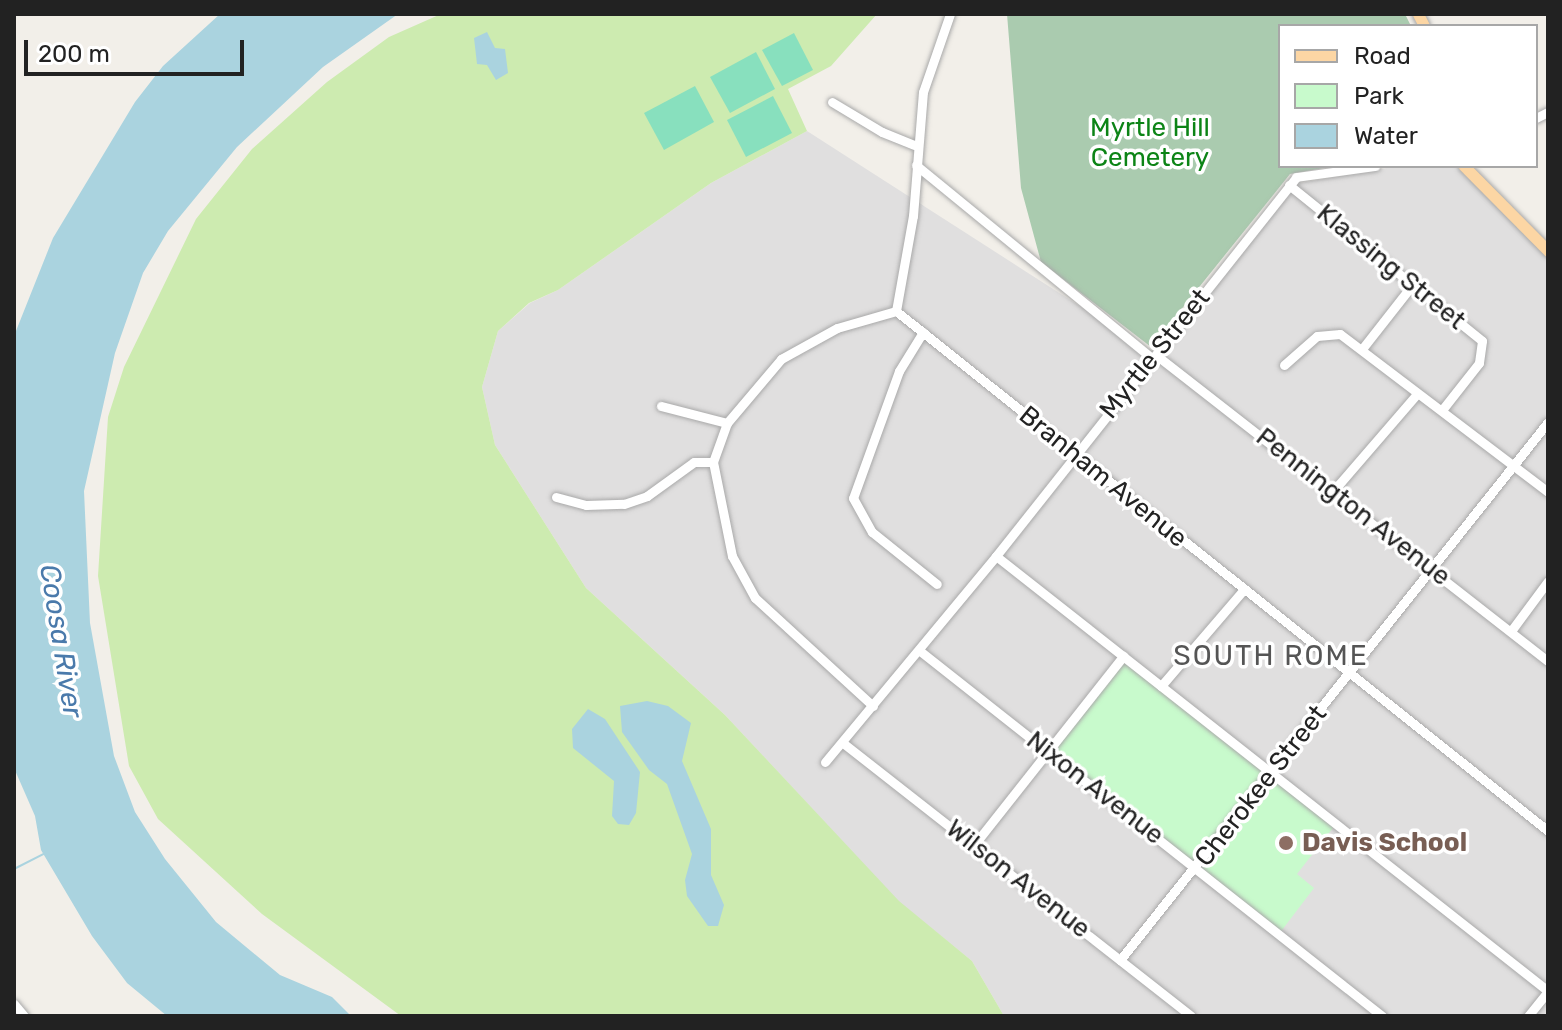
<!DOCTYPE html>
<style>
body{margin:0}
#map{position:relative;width:1562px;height:1030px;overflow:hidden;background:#f2efe9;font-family:Rubik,sans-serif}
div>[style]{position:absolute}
.residential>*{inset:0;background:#e0dfdf}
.grass>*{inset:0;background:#cdebb0}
.cemetery>*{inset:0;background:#aacbaf}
.park>*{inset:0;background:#c8facc}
.pitch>*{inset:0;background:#88e0be}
.water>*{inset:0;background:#aad3df}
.stream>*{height:2px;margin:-1px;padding:0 1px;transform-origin:1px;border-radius:1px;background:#aad3df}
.roads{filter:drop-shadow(0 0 2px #a9a9a9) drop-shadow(0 0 2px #a9a9a9)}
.minor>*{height:9px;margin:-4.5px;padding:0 4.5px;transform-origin:4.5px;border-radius:4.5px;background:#fff}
.major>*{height:11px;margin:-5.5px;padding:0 5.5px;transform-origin:5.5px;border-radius:5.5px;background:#fcd6a4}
.dots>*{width:22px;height:22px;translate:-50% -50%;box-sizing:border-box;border:4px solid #fff;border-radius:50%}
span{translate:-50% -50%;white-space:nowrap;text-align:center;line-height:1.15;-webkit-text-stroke:7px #fff;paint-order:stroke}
.park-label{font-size:26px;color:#0c8416}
.street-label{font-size:26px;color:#222}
.education-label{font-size:26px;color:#785e54;font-weight:700}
.left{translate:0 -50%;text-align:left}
.water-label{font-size:28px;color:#4a7aab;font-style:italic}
.neighbourhood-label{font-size:28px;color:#555;letter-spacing:2px}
.frame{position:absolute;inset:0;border:16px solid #222;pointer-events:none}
.legend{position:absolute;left:1278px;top:24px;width:260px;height:144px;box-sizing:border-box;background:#fff;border:2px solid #a7a7a7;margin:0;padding:10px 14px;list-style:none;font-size:24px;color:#222}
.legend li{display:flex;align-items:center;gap:16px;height:40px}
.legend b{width:40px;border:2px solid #a7a7a7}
.scale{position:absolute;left:24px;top:40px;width:220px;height:36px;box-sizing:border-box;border:4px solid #222;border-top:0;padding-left:10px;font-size:24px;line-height:28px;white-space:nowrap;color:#222;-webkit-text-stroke:6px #fff;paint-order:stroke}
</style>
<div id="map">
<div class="residential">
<i style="clip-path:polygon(807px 131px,1156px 355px,1289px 185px,1398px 166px,1464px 166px,1548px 248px,1548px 1016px,1004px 1016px,972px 961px,899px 902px,725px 715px,586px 588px,495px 445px,482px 387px,498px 331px,530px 303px,558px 290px,711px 183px)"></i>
</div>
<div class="grass">
<i style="clip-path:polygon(441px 14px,877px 14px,831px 66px,788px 89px,807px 131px,711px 183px,558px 290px,529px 303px,498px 331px,482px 387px,495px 445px,586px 588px,725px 715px,899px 901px,972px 961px,1004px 1016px,401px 1016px,262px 914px,158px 819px,129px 766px,98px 576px,108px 417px,124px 367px,196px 219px,252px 149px,327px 82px,389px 37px)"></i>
</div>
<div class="cemetery">
<i style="clip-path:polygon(1007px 14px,1405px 14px,1411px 26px,1280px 26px,1280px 166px,1335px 166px,1290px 174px,1151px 347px,1041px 262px,1021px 188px)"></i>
</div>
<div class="park">
<i style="clip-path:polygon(1123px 656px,1336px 824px,1297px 874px,1314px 888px,1279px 934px,1048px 750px)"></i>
</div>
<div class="pitch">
<i style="clip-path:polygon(794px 33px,813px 70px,782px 86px,762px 50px)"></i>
<i style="clip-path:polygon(756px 52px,775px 89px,730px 113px,710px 77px)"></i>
<i style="clip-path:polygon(695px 86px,714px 122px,664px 150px,644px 113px)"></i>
<i style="clip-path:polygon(773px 96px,792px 133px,746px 157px,727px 120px)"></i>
</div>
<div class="water">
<i style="clip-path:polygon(220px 14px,398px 14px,323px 67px,237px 147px,168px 231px,143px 273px,115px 353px,84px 491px,90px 623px,114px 756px,135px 812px,165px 859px,216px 922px,280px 975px,332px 997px,351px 1016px,167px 1016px,127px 983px,92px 936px,41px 850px,35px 816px,14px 768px,14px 336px,53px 238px,135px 102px,163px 66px)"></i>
<i style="clip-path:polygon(487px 32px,495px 48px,505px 49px,508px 73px,496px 80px,487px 65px,477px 64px,474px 38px)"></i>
<i style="clip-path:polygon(647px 701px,668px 706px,691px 723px,682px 761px,711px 829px,711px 875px,724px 905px,718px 926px,708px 926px,687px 896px,685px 880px,692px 854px,667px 784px,649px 770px,622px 732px,620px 706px)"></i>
<i style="clip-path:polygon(588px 709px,605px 719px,640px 772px,636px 813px,629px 825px,618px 824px,612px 816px,614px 781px,573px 748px,572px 729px)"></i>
</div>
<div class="stream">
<i style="left:14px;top:869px;width:35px;rotate:-27deg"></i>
</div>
<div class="roads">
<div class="minor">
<i style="left:832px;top:102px;width:58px;rotate:31deg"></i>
<i style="left:882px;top:132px;width:35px;rotate:22deg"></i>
<i style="left:1536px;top:118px;width:13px;rotate:-27deg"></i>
<i style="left:916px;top:165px;width:306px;rotate:39.3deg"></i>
<i style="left:1289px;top:185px;width:248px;rotate:38.9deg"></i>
<i style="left:1482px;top:341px;width:22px;rotate:98deg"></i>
<i style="left:1479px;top:363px;width:60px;rotate:128.2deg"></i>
<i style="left:896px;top:311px;width:834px;rotate:38.57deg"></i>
<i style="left:896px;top:311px;width:97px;rotate:-79.9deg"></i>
<i style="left:913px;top:216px;width:124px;rotate:-85.4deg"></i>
<i style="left:923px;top:92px;width:83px;rotate:-70.9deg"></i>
<i style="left:923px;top:332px;width:46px;rotate:121.6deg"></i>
<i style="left:899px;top:371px;width:135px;rotate:109.9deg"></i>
<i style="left:853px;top:498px;width:39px;rotate:61deg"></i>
<i style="left:872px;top:532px;width:83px;rotate:38.7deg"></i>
<i style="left:1362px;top:349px;width:83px;rotate:-51.9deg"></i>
<i style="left:1156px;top:355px;width:497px;rotate:38deg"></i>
<i style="left:1284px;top:365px;width:44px;rotate:-41.3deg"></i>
<i style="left:1317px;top:336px;width:23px;rotate:-5deg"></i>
<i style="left:1340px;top:334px;width:261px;rotate:37.2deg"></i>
<i style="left:661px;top:406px;width:68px;rotate:14.4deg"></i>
<i style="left:1334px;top:490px;width:127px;rotate:-49.2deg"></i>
<i style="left:556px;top:497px;width:31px;rotate:15deg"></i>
<i style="left:586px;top:505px;width:38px;rotate:-2deg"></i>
<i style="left:624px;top:504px;width:24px;rotate:-19deg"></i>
<i style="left:647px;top:496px;width:58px;rotate:-35.9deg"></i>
<i style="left:694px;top:462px;width:19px"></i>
<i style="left:996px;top:556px;width:703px;rotate:38.24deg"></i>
<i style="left:1511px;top:631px;width:62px;rotate:-53.5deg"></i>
<i style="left:920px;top:651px;width:589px;rotate:38.31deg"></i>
<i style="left:1161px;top:686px;width:128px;rotate:-49.4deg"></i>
<i style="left:873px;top:706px;width:160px;rotate:-137.5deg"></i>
<i style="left:755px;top:598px;width:48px;rotate:-118.7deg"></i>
<i style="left:732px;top:556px;width:96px;rotate:-101.4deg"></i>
<i style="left:713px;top:462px;width:41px;rotate:-70.3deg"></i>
<i style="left:727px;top:423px;width:84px;rotate:-49.8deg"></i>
<i style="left:781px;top:359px;width:64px;rotate:-29deg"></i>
<i style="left:837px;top:328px;width:61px;rotate:-16.1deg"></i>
<i style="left:843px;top:743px;width:442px;rotate:38.1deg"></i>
<i style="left:825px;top:762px;width:268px;rotate:-50.3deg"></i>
<i style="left:996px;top:556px;width:483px;rotate:-51.6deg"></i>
<i style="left:1296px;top:177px;width:80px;rotate:-7.9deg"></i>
<i style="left:974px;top:845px;width:241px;rotate:-51.7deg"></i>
<i style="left:1120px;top:960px;width:687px;rotate:-51.5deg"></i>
<i style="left:14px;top:1004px;width:16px;rotate:50deg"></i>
<i style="left:1528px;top:1016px;width:32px;rotate:-51deg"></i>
</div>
<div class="major">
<i style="left:1418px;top:14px;width:13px;rotate:63deg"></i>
<i style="left:1464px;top:166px;width:120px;rotate:45.3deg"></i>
</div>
</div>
<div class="dots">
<i style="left:1286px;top:843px;background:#8d6e63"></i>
</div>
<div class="park-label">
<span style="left:1150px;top:143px">Myrtle Hill<br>Cemetery</span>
</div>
<div class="street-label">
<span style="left:1391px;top:267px;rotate:39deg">Klassing Street</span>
<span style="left:1155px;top:354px;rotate:-51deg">Myrtle Street</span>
<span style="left:1103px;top:477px;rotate:39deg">Branham Avenue</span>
<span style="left:1353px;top:507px;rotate:38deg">Pennington Avenue</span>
<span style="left:1261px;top:786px;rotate:-52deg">Cherokee Street</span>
<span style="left:1095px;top:788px;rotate:38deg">Nixon Avenue</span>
<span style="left:1018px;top:879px;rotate:38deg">Wilson Avenue</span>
</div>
<div class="education-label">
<span class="left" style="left:1302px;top:843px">Davis School</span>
</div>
<div class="water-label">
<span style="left:61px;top:641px;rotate:81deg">Coosa River</span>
</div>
<div class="neighbourhood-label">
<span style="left:1271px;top:656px">SOUTH ROME</span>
</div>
<div class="frame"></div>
<ul class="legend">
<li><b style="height:10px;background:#fcd6a4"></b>Road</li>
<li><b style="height:22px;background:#c8facc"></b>Park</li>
<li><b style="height:22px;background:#aad3df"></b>Water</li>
</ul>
<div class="scale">200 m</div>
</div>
